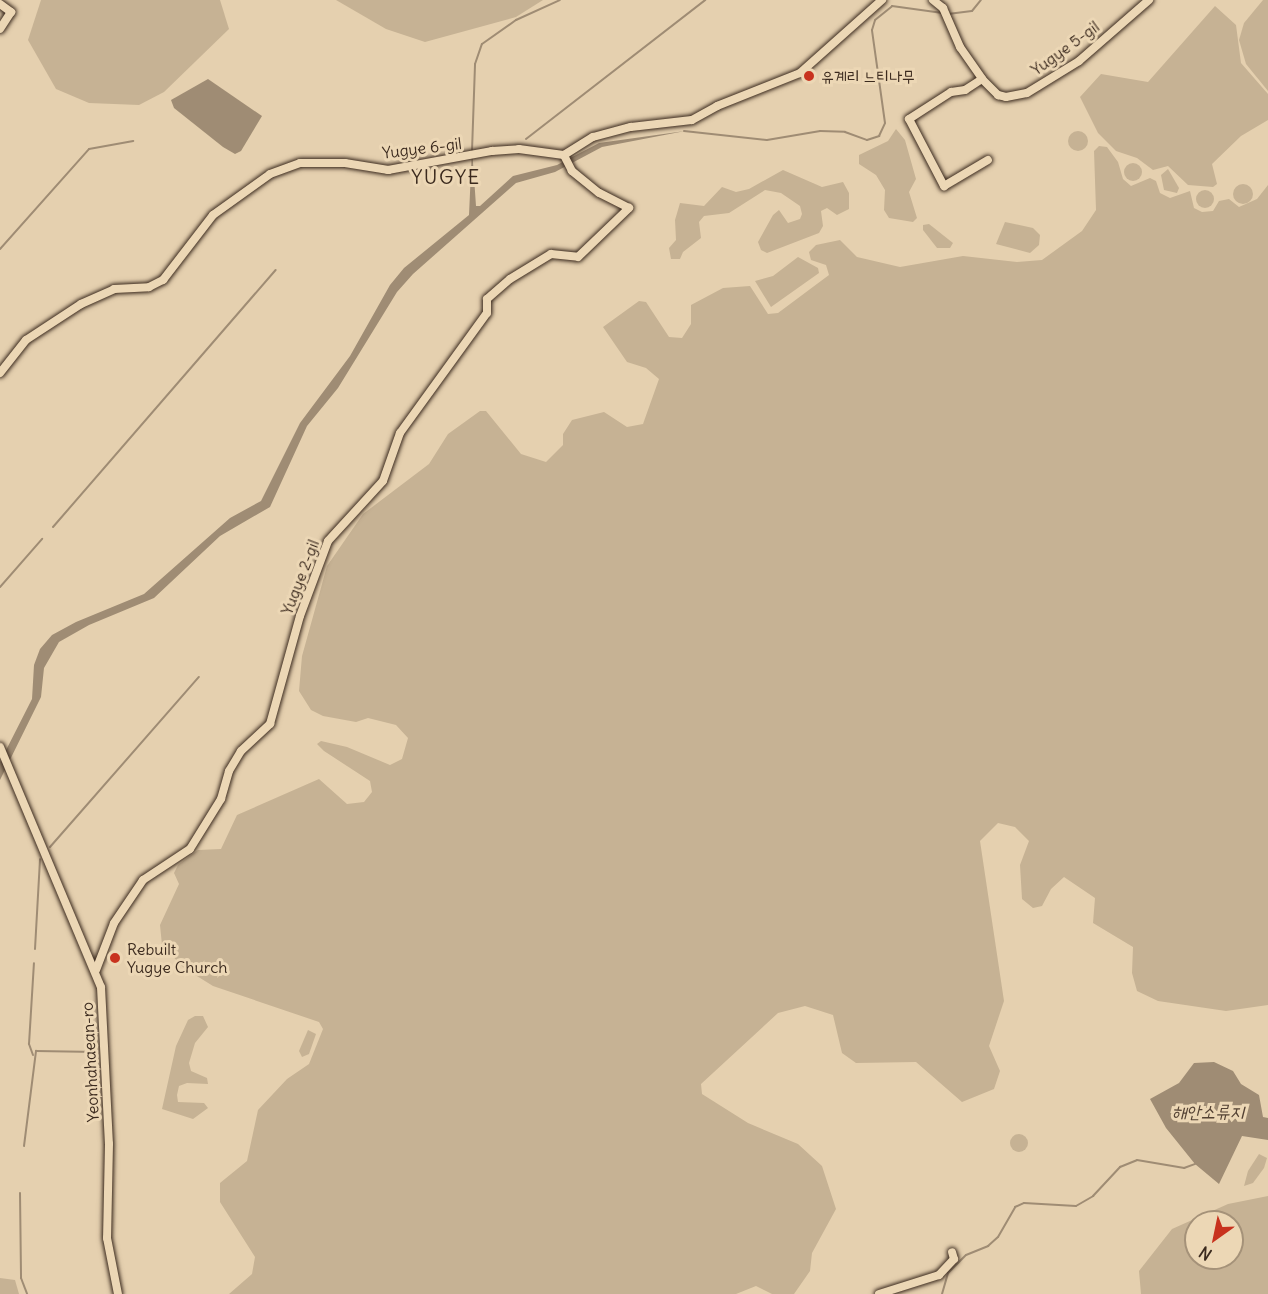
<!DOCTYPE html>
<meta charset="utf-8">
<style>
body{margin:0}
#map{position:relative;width:1268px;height:1294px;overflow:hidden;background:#e5d0af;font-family:Delius,"Poor Story",sans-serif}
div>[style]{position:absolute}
.green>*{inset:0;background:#c6b294}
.round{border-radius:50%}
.water>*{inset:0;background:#9f8c74}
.stream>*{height:2px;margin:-1px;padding:0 1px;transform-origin:1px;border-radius:1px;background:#9f8c74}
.roads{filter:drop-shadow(0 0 2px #3b2a1e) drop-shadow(0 0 2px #3b2a1e)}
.minor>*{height:8px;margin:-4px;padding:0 4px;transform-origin:4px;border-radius:4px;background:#ecd7b5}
.dots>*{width:16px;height:16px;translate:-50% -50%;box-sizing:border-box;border:3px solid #ecd7b5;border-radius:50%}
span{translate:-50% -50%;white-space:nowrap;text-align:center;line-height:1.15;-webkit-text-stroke:6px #ecd7b5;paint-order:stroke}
.street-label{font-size:16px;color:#3b2a1e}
.poi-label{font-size:16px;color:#3b2a1e}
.left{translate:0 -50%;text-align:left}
.water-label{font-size:18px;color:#544234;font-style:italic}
.quarter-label{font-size:20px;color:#3b2a1e;letter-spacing:1.5px}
.north{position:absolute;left:1184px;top:1210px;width:60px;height:60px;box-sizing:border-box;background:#ecd7b5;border:2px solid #a59279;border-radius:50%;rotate:213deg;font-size:16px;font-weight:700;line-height:24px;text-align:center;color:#3b2a1e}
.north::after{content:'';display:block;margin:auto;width:21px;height:27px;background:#c8321e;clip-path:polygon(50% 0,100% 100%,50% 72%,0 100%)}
</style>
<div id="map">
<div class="green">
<i style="clip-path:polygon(41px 0,220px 0,229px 29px,164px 92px,139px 105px,89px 103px,56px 89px,28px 40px)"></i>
<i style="clip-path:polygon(336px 0,543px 0,516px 17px,425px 42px,386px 29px)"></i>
<i style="clip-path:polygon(1263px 0,1268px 0,1268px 91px,1246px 64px,1239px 40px,1244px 23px)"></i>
<i style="clip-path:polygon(1215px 6px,1236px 25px,1241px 63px,1268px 94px,1268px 120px,1241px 136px,1212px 164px,1217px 184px,1213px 187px,1188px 185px,1168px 166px,1153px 170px,1137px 158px,1116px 151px,1098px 133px,1080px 97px,1101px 74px,1148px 82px)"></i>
<i style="clip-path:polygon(896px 129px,905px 140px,916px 179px,909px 192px,917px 218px,913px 222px,889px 218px,884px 210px,885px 190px,876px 175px,859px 164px,859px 155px,888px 141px)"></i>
<i class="round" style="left:1068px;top:131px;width:20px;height:20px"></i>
<i style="clip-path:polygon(1099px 146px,1107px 147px,1118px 162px,1123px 179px,1131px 186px,1150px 178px,1156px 181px,1160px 193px,1170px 198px,1190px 191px,1194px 208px,1202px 212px,1213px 211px,1219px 201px,1229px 199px,1239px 207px,1257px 199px,1268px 185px,1268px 1005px,1226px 1011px,1158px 1001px,1137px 991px,1132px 973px,1133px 947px,1093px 923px,1095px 898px,1064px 877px,1051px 889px,1042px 906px,1033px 908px,1022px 899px,1020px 865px,1029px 841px,1015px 827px,998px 823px,980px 841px,1004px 1001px,989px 1046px,1000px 1071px,994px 1089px,962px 1102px,916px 1062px,856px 1063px,842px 1053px,833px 1015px,805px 1006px,778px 1013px,701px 1084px,702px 1094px,748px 1123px,798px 1144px,822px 1166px,836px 1209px,812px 1253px,810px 1271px,794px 1294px,772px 1294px,756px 1286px,736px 1294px,229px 1294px,252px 1274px,255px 1257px,220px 1202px,220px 1183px,247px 1161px,258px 1110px,287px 1079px,309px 1064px,323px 1029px,319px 1022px,213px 986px,184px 968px,162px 945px,160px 925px,179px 884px,174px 873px,178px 865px,198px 850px,221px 849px,237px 815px,319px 779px,347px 804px,364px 802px,372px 792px,370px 781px,324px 751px,317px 744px,321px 741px,347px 747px,390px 765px,402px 759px,408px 738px,396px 725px,368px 718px,356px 722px,323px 716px,311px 710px,299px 691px,302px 656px,327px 566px,363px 514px,429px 464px,448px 434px,480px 411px,486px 411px,521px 454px,546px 462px,563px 445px,563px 434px,572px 420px,604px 412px,627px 427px,643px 424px,659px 379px,646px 368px,627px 362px,603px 327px,639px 301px,646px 302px,669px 337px,682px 338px,691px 324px,691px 305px,723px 288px,750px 286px,768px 314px,778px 313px,829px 275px,826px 265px,811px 260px,809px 252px,816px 245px,840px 240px,857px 257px,900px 267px,963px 256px,1017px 262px,1042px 260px,1082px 231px,1096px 210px,1094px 151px)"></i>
<i class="round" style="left:1124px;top:163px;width:18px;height:18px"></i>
<i style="clip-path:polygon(1168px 169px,1179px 188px,1177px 193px,1164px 190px,1161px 175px)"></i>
<i style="clip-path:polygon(783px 170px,822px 187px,843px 182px,849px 193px,849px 209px,837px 215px,827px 208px,821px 211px,823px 226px,819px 233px,767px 253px,761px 250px,758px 242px,773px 215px,779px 210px,788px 223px,800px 219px,802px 214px,800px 206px,781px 193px,765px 190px,729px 213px,704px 216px,699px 222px,701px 238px,683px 252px,680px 259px,671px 259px,669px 248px,676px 240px,675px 220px,680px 203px,704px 206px,722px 187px,736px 192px,749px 189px)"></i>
<i class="round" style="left:1233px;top:184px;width:20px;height:20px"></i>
<i class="round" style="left:1196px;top:190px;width:18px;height:18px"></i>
<i style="clip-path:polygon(1005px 222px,1033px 228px,1040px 235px,1039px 245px,1030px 253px,996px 244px)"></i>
<i style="clip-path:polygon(929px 224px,953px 243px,950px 248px,937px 248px,923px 230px,923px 225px)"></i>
<i style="clip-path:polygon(798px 257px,818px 268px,819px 273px,771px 307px,755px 281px,773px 276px)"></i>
<i style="clip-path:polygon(195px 1016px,203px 1016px,208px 1027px,195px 1043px,189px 1063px,191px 1071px,207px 1078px,208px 1084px,187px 1083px,179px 1086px,177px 1095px,178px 1102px,204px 1103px,208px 1108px,193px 1119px,162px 1109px,176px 1046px,188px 1020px)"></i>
<i style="clip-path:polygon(308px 1030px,316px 1034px,309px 1054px,302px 1057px,299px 1051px)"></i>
<i class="round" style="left:1010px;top:1134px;width:18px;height:18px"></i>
<i style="clip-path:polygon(1259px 1154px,1267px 1158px,1264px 1168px,1253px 1183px,1244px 1186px,1248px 1171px)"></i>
<i style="clip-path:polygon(evenodd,1268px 1196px,1268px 1294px,1141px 1294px,1139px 1271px,1172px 1229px,1228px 1204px,1268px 1196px,1196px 1222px,1232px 1222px,1232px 1258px,1196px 1258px,1196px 1222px)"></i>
<i style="clip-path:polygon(0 1278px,15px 1280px,19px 1294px,0 1294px)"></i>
</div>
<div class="water">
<i style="clip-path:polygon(208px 79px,262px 116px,241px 151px,235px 154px,223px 147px,174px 108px,171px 100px)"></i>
<i style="clip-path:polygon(685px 131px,602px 147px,555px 172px,516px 183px,413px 274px,397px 292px,338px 388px,307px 426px,270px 507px,220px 536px,154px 598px,89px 625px,59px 642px,44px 668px,41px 697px,0 780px,0 762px,32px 699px,34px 665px,40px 649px,52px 635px,76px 622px,144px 594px,230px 518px,261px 501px,300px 423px,350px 356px,390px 285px,404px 268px,469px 215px,472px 148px,476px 206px,480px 206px,513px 176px,557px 165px,599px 143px)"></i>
<i style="clip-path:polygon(1214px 1062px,1233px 1071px,1241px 1084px,1259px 1095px,1263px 1117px,1268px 1118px,1268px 1140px,1242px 1136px,1219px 1184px,1195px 1164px,1166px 1128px,1150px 1099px,1179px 1083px,1194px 1063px)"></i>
</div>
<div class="stream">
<i style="left:948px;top:14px;width:24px;rotate:-7deg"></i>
<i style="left:972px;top:11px;width:14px;rotate:-51deg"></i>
<i style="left:684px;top:131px;width:83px;rotate:6.2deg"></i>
<i style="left:767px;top:140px;width:54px;rotate:-9.6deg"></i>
<i style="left:820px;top:131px;width:25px;rotate:2deg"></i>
<i style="left:845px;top:132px;width:23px;rotate:20deg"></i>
<i style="left:867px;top:140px;width:13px;rotate:-18deg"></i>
<i style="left:879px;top:136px;width:14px;rotate:-65deg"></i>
<i style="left:885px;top:123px;width:94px;rotate:-98deg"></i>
<i style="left:872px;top:30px;width:10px;rotate:-73deg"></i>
<i style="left:875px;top:20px;width:22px;rotate:-39deg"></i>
<i style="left:892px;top:6px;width:51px;rotate:7.8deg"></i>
<i style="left:526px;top:139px;width:227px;rotate:-37.8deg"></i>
<i style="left:472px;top:151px;width:87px;rotate:-88deg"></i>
<i style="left:475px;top:64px;width:21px;rotate:-71deg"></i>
<i style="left:482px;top:44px;width:42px;rotate:-35.2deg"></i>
<i style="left:516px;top:20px;width:48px;rotate:-24.4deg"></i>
<i style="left:0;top:249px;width:134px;rotate:-48.3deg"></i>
<i style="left:89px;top:149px;width:45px;rotate:-10.3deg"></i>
<i style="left:53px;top:527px;width:340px;rotate:-49.1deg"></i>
<i style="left:0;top:587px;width:64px;rotate:-48.8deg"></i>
<i style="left:50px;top:847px;width:226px;rotate:-48.8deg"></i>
<i style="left:35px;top:949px;width:90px;rotate:-86.8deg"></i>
<i style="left:33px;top:1055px;width:12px;rotate:-110deg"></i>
<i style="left:29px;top:1044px;width:81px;rotate:-86.5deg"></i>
<i style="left:24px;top:1146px;width:96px;rotate:-82.8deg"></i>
<i style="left:36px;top:1051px;width:62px;rotate:0.9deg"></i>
<i style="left:20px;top:1193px;width:85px;rotate:89.3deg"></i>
<i style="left:21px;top:1278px;width:17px;rotate:69deg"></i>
<i style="left:942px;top:1294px;width:22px;rotate:-74deg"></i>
<i style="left:948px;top:1273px;width:25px;rotate:-45deg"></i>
<i style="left:966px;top:1255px;width:24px;rotate:-22deg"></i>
<i style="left:988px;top:1246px;width:13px;rotate:-42deg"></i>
<i style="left:998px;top:1237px;width:34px;rotate:-60deg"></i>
<i style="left:1015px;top:1207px;width:10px;rotate:-24deg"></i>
<i style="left:1024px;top:1203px;width:52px;rotate:3.3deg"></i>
<i style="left:1076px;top:1206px;width:20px;rotate:-30deg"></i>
<i style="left:1093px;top:1196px;width:40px;rotate:-47deg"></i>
<i style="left:1120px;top:1167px;width:18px;rotate:-22deg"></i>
<i style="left:1137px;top:1160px;width:48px;rotate:9.7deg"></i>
<i style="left:1184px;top:1168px;width:12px;rotate:-20deg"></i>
</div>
<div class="roads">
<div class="minor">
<i style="left:933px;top:0;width:13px;rotate:39deg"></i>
<i style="left:943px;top:8px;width:43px;rotate:66.4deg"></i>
<i style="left:960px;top:47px;width:39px;rotate:55deg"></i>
<i style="left:982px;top:79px;width:23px;rotate:45deg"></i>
<i style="left:998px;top:95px;width:8px;rotate:14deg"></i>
<i style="left:1006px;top:97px;width:21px;rotate:-11deg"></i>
<i style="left:1027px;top:93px;width:61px;rotate:-31.6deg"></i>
<i style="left:1079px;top:61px;width:93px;rotate:-41.1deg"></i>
<i style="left:0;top:4px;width:14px;rotate:36deg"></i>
<i style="left:11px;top:12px;width:20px;rotate:123deg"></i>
<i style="left:982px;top:79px;width:20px;rotate:147deg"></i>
<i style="left:965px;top:90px;width:14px;rotate:172deg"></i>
<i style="left:951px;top:92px;width:50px;rotate:147.3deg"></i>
<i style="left:909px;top:119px;width:76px;rotate:62.4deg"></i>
<i style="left:944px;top:186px;width:51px;rotate:-30.6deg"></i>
<i style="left:0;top:373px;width:42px;rotate:-51.8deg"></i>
<i style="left:26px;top:340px;width:66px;rotate:-33.2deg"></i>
<i style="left:81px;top:304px;width:36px;rotate:-24deg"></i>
<i style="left:114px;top:289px;width:35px;rotate:-3deg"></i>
<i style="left:149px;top:287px;width:16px;rotate:-27deg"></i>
<i style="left:163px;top:280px;width:82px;rotate:-52.4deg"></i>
<i style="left:213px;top:215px;width:70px;rotate:-35.7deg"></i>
<i style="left:270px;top:174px;width:32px;rotate:-20deg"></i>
<i style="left:300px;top:163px;width:45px"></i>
<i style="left:345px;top:163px;width:44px;rotate:9.2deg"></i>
<i style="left:388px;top:170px;width:106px;rotate:-10.4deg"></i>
<i style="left:492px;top:151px;width:27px;rotate:-4deg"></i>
<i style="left:519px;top:149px;width:45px;rotate:7.6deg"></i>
<i style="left:564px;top:155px;width:34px;rotate:-32deg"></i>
<i style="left:593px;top:137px;width:39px;rotate:-15deg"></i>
<i style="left:631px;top:127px;width:61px;rotate:-6.5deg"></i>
<i style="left:692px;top:120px;width:29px;rotate:-29deg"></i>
<i style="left:717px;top:106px;width:89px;rotate:-21.7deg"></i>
<i style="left:800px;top:73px;width:110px;rotate:-41.7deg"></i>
<i style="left:0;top:747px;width:260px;rotate:67.2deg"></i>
<i style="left:101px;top:987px;width:157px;rotate:87.1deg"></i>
<i style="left:109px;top:1144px;width:94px;rotate:91.2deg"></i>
<i style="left:107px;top:1238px;width:57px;rotate:78.9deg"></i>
<i style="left:96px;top:970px;width:50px;rotate:-69deg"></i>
<i style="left:114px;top:923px;width:52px;rotate:-56deg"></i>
<i style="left:143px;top:880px;width:56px;rotate:-33.4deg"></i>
<i style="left:190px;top:849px;width:59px;rotate:-58.2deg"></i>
<i style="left:221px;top:799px;width:29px;rotate:-74deg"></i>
<i style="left:229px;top:771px;width:23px;rotate:-59deg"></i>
<i style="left:241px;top:751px;width:40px;rotate:-43deg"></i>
<i style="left:270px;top:724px;width:112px;rotate:-74.5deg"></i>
<i style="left:300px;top:616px;width:80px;rotate:-69.5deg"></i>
<i style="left:328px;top:541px;width:81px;rotate:-47.5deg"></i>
<i style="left:383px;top:481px;width:51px;rotate:-70.5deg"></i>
<i style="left:400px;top:433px;width:148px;rotate:-54.1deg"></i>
<i style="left:487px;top:313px;width:14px;rotate:-90deg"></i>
<i style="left:487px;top:299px;width:30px;rotate:-41deg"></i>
<i style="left:510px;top:279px;width:48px;rotate:-31.4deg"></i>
<i style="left:551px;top:254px;width:27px;rotate:6deg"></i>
<i style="left:578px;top:257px;width:71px;rotate:-43.9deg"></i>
<i style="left:629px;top:208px;width:34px;rotate:-153deg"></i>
<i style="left:599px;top:193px;width:35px;rotate:-141deg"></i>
<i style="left:572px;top:171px;width:18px;rotate:-117deg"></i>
<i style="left:879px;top:1294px;width:63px;rotate:-17.6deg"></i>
<i style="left:939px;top:1275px;width:22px;rotate:-47deg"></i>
<i style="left:954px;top:1259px;width:7px;rotate:-106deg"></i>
</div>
</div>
<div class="dots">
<i style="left:809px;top:76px;background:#c8321e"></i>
<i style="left:115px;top:958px;background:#c8321e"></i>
</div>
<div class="street-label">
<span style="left:1065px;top:48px;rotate:-36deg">Yugye 5-gil</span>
<span style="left:422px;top:148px;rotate:-7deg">Yugye 6-gil</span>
<span style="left:300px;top:577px;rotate:-69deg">Yugye 2-gil</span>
<span style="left:90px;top:1062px;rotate:-93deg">Yeonhahaean-ro</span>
</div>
<div class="poi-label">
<span class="left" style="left:821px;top:76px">유계리 느티나무</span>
<span class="left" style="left:127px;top:958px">Rebuilt<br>Yugye Church</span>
</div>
<div class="water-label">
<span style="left:1208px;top:1112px">해안소류지</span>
</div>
<div class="quarter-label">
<span style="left:446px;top:176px">YUGYE</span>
</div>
<div class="north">N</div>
</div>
